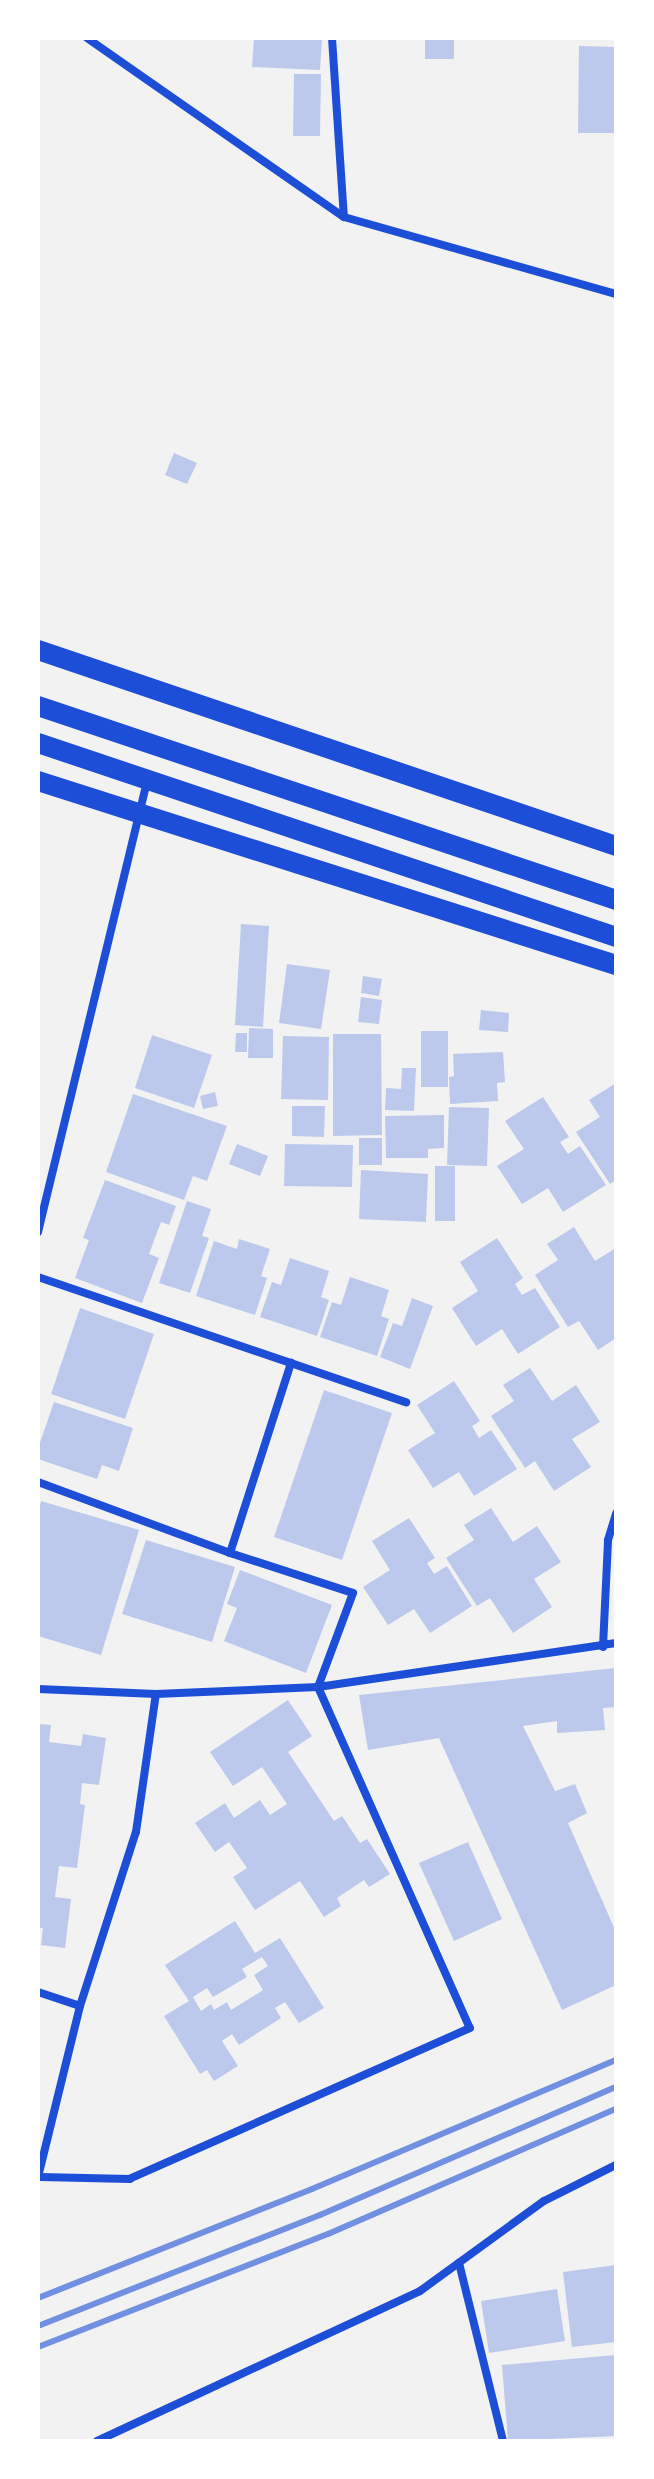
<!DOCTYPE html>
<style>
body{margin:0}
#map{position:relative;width:654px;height:2479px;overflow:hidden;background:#f2f2f2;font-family:Georgia,serif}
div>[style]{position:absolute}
.building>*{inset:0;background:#bdc9ec}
.minor>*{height:8px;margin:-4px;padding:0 4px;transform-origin:4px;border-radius:4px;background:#1d4ed8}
.primary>*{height:20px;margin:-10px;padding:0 10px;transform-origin:10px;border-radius:10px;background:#1d4ed8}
.rail>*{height:6px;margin:-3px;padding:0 3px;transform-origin:3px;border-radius:3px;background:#7290e2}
span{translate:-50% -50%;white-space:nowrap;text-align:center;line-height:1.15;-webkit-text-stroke:8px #fff;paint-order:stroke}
.frame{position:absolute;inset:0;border:40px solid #fff;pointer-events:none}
</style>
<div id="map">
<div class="building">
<i style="clip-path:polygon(254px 38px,322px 38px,320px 70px,252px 67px)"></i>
<i style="clip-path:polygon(425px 38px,454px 38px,454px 59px,425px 59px)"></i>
<i style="clip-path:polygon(579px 46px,616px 47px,616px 133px,578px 133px)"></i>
<i style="clip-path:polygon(294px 74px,321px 74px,320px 136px,293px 136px)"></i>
<i style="clip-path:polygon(174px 453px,197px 463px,187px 484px,165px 475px)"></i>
<i style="clip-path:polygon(241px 924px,269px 926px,263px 1027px,235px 1025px)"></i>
<i style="clip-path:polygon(287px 964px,330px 970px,321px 1029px,279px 1023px)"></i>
<i style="clip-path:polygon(363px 976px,382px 979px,379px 996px,361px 993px)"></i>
<i style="clip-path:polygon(361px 997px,382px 1000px,379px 1024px,358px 1022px)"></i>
<i style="clip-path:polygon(481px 1010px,509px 1013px,508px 1032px,479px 1030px)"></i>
<i style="clip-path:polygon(249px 1028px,273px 1029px,273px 1058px,248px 1058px)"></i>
<i style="clip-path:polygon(421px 1031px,448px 1031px,448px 1087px,421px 1087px)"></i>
<i style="clip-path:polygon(236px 1033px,247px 1033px,247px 1052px,235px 1052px)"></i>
<i style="clip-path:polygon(333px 1034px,381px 1034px,382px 1135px,333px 1136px)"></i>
<i style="clip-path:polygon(152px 1035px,212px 1055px,194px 1108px,135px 1088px)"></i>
<i style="clip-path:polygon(283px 1036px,329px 1037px,328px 1100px,281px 1099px)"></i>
<i style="clip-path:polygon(503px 1052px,505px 1082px,497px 1083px,498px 1101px,450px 1104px,449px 1077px,454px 1076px,453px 1054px)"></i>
<i style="clip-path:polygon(402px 1068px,416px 1068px,414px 1111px,385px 1110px,386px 1088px,401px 1089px)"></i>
<i style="clip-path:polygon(616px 1083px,616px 1180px,610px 1184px,576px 1132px,600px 1117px,589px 1100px)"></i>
<i style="clip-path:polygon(215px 1092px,218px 1106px,203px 1109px,200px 1096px)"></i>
<i style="clip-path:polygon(133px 1094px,227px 1126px,207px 1181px,193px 1176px,184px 1200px,106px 1172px)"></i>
<i style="clip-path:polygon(543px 1097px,569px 1137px,560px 1142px,568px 1154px,580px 1146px,606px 1185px,563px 1212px,548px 1188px,522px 1204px,497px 1166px,524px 1149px,505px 1121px)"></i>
<i style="clip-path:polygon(292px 1106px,325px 1106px,324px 1137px,292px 1136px)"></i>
<i style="clip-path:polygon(449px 1107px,489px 1108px,487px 1166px,447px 1165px)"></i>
<i style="clip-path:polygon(444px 1115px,444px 1148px,428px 1149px,428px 1158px,386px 1158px,385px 1116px)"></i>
<i style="clip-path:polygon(359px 1138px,382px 1138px,382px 1165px,359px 1165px)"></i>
<i style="clip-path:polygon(237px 1144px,268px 1156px,260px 1176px,229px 1164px)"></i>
<i style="clip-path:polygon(285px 1144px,353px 1145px,352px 1187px,284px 1186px)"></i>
<i style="clip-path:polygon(435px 1166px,455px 1166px,455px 1221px,435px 1221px)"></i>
<i style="clip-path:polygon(361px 1170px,428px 1174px,426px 1222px,359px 1219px)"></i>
<i style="clip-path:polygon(105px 1180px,176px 1206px,169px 1225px,161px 1222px,149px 1254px,159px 1258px,142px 1303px,75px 1278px,89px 1240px,83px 1238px)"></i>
<i style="clip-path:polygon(187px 1201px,211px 1209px,202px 1236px,209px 1238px,190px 1293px,159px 1283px)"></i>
<i style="clip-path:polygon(574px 1227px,595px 1261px,616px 1248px,616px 1338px,598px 1350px,579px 1321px,568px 1327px,535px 1275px,558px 1260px,547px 1244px)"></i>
<i style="clip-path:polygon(497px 1238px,523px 1278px,515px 1284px,522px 1295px,535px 1288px,560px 1327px,518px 1354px,502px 1329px,476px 1346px,452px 1308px,478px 1291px,460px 1262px)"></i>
<i style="clip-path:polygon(239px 1239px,270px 1249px,261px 1276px,267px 1278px,255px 1315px,196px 1296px,214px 1241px,237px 1249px)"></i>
<i style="clip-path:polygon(290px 1258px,329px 1271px,321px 1297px,329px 1300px,317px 1336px,260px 1317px,272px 1282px,281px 1285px)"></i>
<i style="clip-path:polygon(350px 1277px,389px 1290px,381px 1316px,389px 1319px,377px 1356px,320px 1337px,332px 1302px,341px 1305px)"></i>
<i style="clip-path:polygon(412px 1298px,433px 1306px,410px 1369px,380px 1357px,393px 1323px,402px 1326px)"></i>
<i style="clip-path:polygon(80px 1308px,154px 1334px,125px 1419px,51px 1394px)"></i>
<i style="clip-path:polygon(530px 1368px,552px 1401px,576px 1385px,600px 1422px,572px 1439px,591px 1467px,554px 1491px,535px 1461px,525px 1468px,491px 1416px,514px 1401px,503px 1385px)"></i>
<i style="clip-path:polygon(454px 1381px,480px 1421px,472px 1426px,479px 1438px,491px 1430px,517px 1469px,474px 1496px,459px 1472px,433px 1488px,408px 1450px,435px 1433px,417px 1405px)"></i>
<i style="clip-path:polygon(324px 1390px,392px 1413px,342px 1560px,274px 1537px)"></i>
<i style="clip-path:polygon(54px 1402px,133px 1428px,119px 1471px,102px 1465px,97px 1479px,38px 1459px,38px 1448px)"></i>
<i style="clip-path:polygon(41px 1501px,139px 1530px,101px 1655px,38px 1636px,38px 1512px)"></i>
<i style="clip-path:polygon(491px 1508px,513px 1542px,537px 1526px,561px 1562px,534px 1579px,552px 1607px,513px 1633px,490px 1598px,477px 1606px,446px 1558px,474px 1540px,464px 1525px)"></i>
<i style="clip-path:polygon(409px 1518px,435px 1558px,427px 1563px,434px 1574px,447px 1566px,472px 1606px,430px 1633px,414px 1609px,388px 1625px,363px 1587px,390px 1570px,372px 1541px)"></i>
<i style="clip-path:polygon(146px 1540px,235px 1567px,212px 1642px,122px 1614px)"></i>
<i style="clip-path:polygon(240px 1570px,332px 1605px,306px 1673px,224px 1641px,237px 1608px,227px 1604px)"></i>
<i style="clip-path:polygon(616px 1668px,616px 1707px,603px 1708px,605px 1730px,557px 1733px,557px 1721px,523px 1726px,555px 1791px,575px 1784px,587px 1813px,568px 1823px,616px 1932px,616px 1985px,562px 2010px,439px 1738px,368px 1750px,359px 1695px)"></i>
<i style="clip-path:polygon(288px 1700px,312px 1736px,288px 1752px,334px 1821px,342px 1816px,360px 1843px,367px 1839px,390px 1874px,369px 1887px,364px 1880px,337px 1898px,341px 1906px,324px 1917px,300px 1881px,255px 1910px,233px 1877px,247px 1868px,229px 1842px,215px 1852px,195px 1823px,225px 1803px,234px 1818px,260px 1800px,270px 1815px,287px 1804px,262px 1767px,233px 1786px,210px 1752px)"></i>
<i style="clip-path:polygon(38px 1724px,51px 1725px,49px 1742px,81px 1746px,83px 1734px,106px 1738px,99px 1785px,82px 1783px,80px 1804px,85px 1805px,77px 1868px,59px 1866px,55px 1897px,71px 1899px,65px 1948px,41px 1945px,43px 1928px,38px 1928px)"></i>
<i style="clip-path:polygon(468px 1842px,502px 1919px,454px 1941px,419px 1863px)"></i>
<i style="clip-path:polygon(evenodd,235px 1921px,255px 1953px,280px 1938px,324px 2008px,299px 2023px,285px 2002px,275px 2008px,281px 2018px,239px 2045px,232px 2034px,222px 2041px,238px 2066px,214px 2081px,207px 2070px,200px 2074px,164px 2016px,189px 2001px,165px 1965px,235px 1921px,262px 1957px,268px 1966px,254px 1975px,263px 1990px,231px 2010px,227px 2002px,214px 2010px,211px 2004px,201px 2011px,193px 1997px,207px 1988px,213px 1997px,247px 1977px,242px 1969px,262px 1957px)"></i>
<i style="clip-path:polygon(616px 2265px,616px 2342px,572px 2347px,563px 2272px)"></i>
<i style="clip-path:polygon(557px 2289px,565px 2341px,489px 2353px,481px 2301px)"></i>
<i style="clip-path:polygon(616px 2355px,616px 2436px,508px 2441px,502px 2365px)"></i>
</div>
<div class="minor">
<i style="left:87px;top:38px;width:313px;rotate:34.9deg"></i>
<i style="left:344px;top:217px;width:283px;rotate:15.8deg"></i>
<i style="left:332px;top:38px;width:179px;rotate:86.2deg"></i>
<i style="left:38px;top:1232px;width:465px;rotate:-76.4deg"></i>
<i style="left:38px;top:1277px;width:389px;rotate:18.8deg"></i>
<i style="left:38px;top:1482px;width:205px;rotate:20.3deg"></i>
<i style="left:230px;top:1553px;width:129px;rotate:18deg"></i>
<i style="left:353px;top:1593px;width:100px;rotate:110.4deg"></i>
<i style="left:318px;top:1687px;width:301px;rotate:-8.4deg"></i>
<i style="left:230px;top:1553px;width:200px;rotate:-72.2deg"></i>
<i style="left:603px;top:1647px;width:107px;rotate:-87.3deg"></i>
<i style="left:608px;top:1540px;width:28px;rotate:-73deg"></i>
<i style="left:38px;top:1689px;width:118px;rotate:2.4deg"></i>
<i style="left:156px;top:1694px;width:162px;rotate:-2.5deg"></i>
<i style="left:318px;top:1687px;width:373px;rotate:66deg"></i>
<i style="left:470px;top:2028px;width:372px;rotate:156.1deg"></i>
<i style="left:130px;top:2179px;width:90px;rotate:-178.7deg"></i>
<i style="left:38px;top:1992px;width:44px;rotate:18.4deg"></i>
<i style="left:38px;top:2177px;width:176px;rotate:-76.2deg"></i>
<i style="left:80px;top:2006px;width:183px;rotate:-72.2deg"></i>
<i style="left:136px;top:1832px;width:139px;rotate:-81.8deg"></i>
<i style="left:459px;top:2263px;width:183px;rotate:76.1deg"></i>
<i style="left:97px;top:2441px;width:356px;rotate:-24.9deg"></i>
<i style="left:420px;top:2291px;width:153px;rotate:-36deg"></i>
<i style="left:544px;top:2201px;width:80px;rotate:-26.6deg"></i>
</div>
<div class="primary">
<i style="left:38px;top:650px;width:610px;rotate:18.73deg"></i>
<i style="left:38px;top:706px;width:610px;rotate:18.55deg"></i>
<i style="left:38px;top:743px;width:610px;rotate:18.55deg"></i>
<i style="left:38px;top:781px;width:607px;rotate:17.66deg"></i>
</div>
<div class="rail">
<i style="left:38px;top:2298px;width:295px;rotate:-21.7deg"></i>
<i style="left:312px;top:2189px;width:330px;rotate:-23deg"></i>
<i style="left:38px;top:2326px;width:303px;rotate:-21.5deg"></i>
<i style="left:320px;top:2215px;width:322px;rotate:-23.4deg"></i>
<i style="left:38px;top:2347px;width:311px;rotate:-21.3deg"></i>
<i style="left:328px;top:2234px;width:314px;rotate:-23.5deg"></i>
</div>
<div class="frame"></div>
</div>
